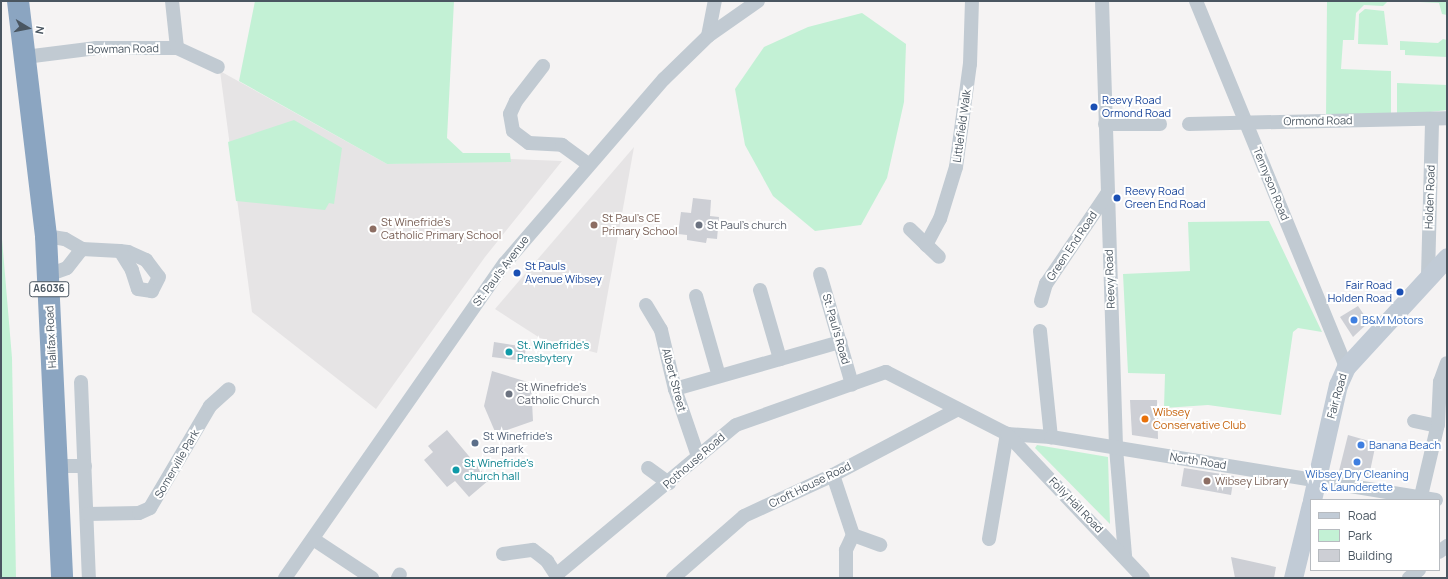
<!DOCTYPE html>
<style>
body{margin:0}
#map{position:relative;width:1448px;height:579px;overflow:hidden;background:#f5f3f3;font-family:Manrope,sans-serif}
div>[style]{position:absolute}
.education>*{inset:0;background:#e6e4e5}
.green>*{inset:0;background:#c3f1d5}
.building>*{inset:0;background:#cdcfd5}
.street>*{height:14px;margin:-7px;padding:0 7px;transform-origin:7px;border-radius:7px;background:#c1cad2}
.secondary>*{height:19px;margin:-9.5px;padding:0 9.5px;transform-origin:9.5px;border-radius:9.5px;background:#c1cbd6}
.highway>*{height:22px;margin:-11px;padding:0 11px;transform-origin:11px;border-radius:11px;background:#8ba5c1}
.dots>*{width:11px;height:11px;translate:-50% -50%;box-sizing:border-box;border:2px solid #fff;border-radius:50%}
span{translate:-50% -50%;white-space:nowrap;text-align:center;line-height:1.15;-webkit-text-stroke:4px #fff;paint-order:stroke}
.shield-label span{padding:1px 3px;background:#fff;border:1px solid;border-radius:3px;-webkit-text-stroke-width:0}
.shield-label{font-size:10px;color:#4a5661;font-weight:700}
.street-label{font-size:11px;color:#4a5661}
.transit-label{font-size:11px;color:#164399}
.left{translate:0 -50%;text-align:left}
.right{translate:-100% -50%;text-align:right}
.education-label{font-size:11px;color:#785e54}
.worship-label{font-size:11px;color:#5b616d}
.shop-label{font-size:11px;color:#366cbe}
.culture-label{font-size:11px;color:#0d838f}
.food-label{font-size:11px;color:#c56008}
.service-label{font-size:11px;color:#4e5e75}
.frame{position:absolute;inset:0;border:2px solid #4a5661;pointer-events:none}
.legend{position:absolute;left:1310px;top:499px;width:130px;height:72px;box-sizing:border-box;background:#fff;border:1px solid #b7bbc0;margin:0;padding:5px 7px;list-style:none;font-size:12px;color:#4a5661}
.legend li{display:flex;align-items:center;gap:8px;height:20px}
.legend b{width:20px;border:1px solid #b7bbc0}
.north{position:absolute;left:8px;top:8px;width:40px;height:40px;-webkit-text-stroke:3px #fff;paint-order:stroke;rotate:100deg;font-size:11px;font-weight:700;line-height:16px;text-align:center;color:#4a5661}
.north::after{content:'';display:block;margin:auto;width:14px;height:18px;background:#4a5661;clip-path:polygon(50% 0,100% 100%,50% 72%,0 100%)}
</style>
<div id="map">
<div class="education">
<i style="clip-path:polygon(220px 71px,387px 164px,510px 159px,562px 161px,485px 257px,376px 409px,252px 312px)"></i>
<i style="clip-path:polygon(634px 147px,597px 353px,540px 338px,495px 309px)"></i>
</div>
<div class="green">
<i style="clip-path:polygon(255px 1px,454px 1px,447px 138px,463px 153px,510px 153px,511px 162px,387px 164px,239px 81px)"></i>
<i style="clip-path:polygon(1327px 1px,1388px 1px,1383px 6px,1364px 5px,1356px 13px,1354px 40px,1343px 40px,1341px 69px,1391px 71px,1391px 115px,1326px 118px)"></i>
<i style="clip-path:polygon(1401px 1px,1447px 1px,1447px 15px,1442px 14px,1439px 3px)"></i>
<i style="clip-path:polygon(1365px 9px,1384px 11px,1388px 45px,1358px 44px,1359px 14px)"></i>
<i style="clip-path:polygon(862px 13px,906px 44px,904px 102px,887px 178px,861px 225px,815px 231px,773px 196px,745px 145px,735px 89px,764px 47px,808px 27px)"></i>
<i style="clip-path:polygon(1443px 39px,1447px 40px,1447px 57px,1405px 55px,1405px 50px,1400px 50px,1400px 41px,1438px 43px)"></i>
<i style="clip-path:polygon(1397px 83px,1447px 85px,1447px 110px,1397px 116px)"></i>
<i style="clip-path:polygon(294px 120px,342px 148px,334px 204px,329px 203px,325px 210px,236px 201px,228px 142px)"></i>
<i style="clip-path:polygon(1269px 221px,1322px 332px,1298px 328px,1293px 332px,1281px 415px,1208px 405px,1164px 408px,1165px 374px,1128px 373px,1123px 274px,1190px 271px,1188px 222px)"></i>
<i style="clip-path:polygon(1px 227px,12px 358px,16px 578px,1px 578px)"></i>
<i style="clip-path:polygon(1037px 445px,1108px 457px,1110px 524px,1035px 448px)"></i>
</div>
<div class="building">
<i style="clip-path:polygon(693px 198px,711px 200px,710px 216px,719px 217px,717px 239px,707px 238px,706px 243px,687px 240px,687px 235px,678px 234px,681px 212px,691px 213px)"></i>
<i style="clip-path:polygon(1358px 306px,1369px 322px,1353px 337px,1340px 317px)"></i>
<i style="clip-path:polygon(494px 342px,526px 347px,524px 361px,492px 357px)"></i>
<i style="clip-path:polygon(492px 371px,531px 383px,533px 421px,496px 434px,484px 406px)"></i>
<i style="clip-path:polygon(1130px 400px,1157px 400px,1158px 439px,1132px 435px)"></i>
<i style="clip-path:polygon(447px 430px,489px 480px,469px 497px,455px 481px,447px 487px,424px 460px,433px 452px,428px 446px)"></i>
<i style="clip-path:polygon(1348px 435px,1376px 443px,1369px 476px,1339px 471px)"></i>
<i style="clip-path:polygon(1184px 468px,1234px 476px,1231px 495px,1181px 486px)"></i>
<i style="clip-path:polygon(1231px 557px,1276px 567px,1274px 578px,1235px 578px)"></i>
</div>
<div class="street">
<i style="left:172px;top:1px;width:47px;rotate:83.9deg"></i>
<i style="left:1102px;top:1px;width:447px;rotate:88.2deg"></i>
<i style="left:1116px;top:448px;width:108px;rotate:85.2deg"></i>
<i style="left:1196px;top:1px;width:396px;rotate:67.7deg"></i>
<i style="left:708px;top:36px;width:36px;rotate:-79deg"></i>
<i style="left:25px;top:57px;width:72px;rotate:-7.2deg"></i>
<i style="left:96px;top:48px;width:81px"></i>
<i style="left:177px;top:48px;width:45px;rotate:24.9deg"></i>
<i style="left:543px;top:66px;width:44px;rotate:127.6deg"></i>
<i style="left:516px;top:101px;width:14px;rotate:115deg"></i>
<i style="left:510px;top:114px;width:17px;rotate:80deg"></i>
<i style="left:513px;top:131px;width:20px;rotate:37deg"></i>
<i style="left:529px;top:143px;width:33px;rotate:3deg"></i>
<i style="left:562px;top:145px;width:32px;rotate:36deg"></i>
<i style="left:1105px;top:124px;width:55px"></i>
<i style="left:1189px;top:124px;width:258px;rotate:-1.3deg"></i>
<i style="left:910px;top:229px;width:40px;rotate:44deg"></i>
<i style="left:46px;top:236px;width:19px;rotate:9deg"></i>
<i style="left:65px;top:239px;width:20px;rotate:30deg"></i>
<i style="left:82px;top:249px;width:38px;rotate:3deg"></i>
<i style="left:120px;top:251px;width:8px;rotate:7deg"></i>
<i style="left:128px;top:252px;width:20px;rotate:24deg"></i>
<i style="left:146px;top:260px;width:21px;rotate:53deg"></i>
<i style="left:159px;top:277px;width:16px;rotate:117deg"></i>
<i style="left:152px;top:291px;width:14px;rotate:-172deg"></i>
<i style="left:138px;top:289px;width:20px;rotate:-108deg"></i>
<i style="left:132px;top:270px;width:22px;rotate:-122deg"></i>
<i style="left:926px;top:245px;width:30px;rotate:-62deg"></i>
<i style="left:940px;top:219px;width:54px;rotate:-72.9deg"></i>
<i style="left:956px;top:167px;width:104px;rotate:-82.3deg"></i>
<i style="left:970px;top:64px;width:63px;rotate:-88.2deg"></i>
<i style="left:820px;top:274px;width:115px;rotate:73.8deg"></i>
<i style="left:48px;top:275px;width:20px;rotate:-20deg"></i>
<i style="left:67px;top:268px;width:24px;rotate:-52deg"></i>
<i style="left:1428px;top:276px;width:157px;rotate:-88.5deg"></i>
<i style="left:760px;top:290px;width:72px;rotate:73.8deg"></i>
<i style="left:696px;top:296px;width:83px;rotate:74deg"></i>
<i style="left:1041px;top:301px;width:18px;rotate:-74deg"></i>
<i style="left:1046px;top:284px;width:109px;rotate:-55.9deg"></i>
<i style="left:646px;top:305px;width:29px;rotate:59deg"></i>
<i style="left:661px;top:330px;width:61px;rotate:76.7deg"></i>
<i style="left:675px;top:389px;width:71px;rotate:71.1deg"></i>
<i style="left:1040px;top:331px;width:107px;rotate:84.1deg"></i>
<i style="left:81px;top:382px;width:196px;rotate:87.7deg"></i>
<i style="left:675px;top:389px;width:172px;rotate:-15.9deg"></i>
<i style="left:1414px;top:421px;width:24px;rotate:12deg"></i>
<i style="left:57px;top:466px;width:28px"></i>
<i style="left:648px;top:468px;width:26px;rotate:36deg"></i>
<i style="left:833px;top:475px;width:63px;rotate:71.6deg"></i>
<i style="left:853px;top:535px;width:17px;rotate:115deg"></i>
<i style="left:846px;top:550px;width:28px;rotate:90deg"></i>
<i style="left:1421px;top:496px;width:74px;rotate:-76.7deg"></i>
<i style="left:1438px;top:424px;width:42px;rotate:-87.3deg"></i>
<i style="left:1440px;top:382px;width:20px;rotate:-70deg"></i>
<i style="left:88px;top:514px;width:51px;rotate:-1.1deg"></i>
<i style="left:139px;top:513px;width:12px;rotate:-24deg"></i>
<i style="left:150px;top:508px;width:118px;rotate:-59.5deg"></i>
<i style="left:210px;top:406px;width:25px;rotate:-42deg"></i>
<i style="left:853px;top:535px;width:29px;rotate:20deg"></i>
<i style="left:313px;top:539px;width:71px;rotate:33.5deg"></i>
<i style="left:989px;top:539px;width:107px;rotate:-80.3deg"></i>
<i style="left:1007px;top:434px;width:44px;rotate:3.9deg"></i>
<i style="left:1051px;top:437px;width:390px;rotate:9.3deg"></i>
<i style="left:1439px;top:552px;width:10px;rotate:-37deg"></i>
<i style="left:503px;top:554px;width:30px;rotate:-8deg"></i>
<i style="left:533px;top:550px;width:18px;rotate:38deg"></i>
<i style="left:547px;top:561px;width:20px;rotate:57deg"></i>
<i style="left:556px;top:575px;width:234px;rotate:-39.8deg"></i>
<i style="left:736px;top:425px;width:159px;rotate:-19.5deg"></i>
<i style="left:886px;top:372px;width:136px;rotate:27.1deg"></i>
<i style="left:1007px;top:434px;width:198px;rotate:46.6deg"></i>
<i style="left:285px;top:578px;width:384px;rotate:-55.1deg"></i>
<i style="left:505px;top:263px;width:243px;rotate:-49.2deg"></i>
<i style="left:664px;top:79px;width:62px;rotate:-44.3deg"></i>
<i style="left:708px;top:36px;width:61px;rotate:-35deg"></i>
<i style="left:398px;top:578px;width:4px;rotate:-63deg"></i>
<i style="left:673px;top:578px;width:94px;rotate:-41.1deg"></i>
<i style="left:744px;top:516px;width:98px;rotate:-24.7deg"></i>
<i style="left:833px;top:475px;width:141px;rotate:-27.8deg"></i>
<i style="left:1409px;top:578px;width:13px;rotate:-39deg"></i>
</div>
<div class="secondary">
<i style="left:1312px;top:500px;width:118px;rotate:-77.3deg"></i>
<i style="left:1338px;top:385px;width:20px;rotate:-66deg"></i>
<i style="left:1346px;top:367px;width:149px;rotate:-47.4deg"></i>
<i style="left:1293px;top:578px;width:76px;rotate:-76.3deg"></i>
</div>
<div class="highway">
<i style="left:18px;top:1px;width:237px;rotate:83.2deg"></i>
<i style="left:46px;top:236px;width:342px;rotate:87.3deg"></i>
</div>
<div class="dots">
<i style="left:1094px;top:107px;background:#1a4fb4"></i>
<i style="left:1117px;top:198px;background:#1a4fb4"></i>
<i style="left:594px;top:225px;background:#8d6e63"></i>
<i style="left:699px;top:225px;background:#6b7280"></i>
<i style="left:373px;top:229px;background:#8d6e63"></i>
<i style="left:517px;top:273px;background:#1a4fb4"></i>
<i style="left:1400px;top:292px;background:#1a4fb4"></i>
<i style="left:1354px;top:320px;background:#3f7fe0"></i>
<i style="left:509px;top:352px;background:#0f9aa8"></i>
<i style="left:509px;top:394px;background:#6b7280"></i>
<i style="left:1145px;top:419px;background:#e8710a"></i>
<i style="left:475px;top:443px;background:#5c6f8a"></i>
<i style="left:1361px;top:445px;background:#3f7fe0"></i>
<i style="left:1357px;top:462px;background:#3f7fe0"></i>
<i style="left:456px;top:470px;background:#0f9aa8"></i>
<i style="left:1207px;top:481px;background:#8d6e63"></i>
</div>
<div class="shield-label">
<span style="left:49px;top:289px">A6036</span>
</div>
<div class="street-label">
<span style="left:123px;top:49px;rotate:-1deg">Bowman Road</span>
<span style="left:1318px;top:121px;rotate:-1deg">Ormond Road</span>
<span style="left:962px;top:126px;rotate:-82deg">Littlefield Walk</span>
<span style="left:1271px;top:184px;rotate:68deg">Tennyson Road</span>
<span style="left:1430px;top:197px;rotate:-88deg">Holden Road</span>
<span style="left:1072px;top:246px;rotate:-56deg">Green End Road</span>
<span style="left:501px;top:271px;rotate:-53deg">St. Paul's Avenue</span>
<span style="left:1110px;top:279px;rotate:-92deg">Reevy Road</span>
<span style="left:836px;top:329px;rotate:74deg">St. Paul's Road</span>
<span style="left:51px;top:337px;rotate:-93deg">Halifax Road</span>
<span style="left:674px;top:380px;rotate:75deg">Albert Street</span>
<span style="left:1337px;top:396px;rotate:-74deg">Fair Road</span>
<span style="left:694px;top:461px;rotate:-41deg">Pothouse Road</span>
<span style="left:1198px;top:461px;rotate:9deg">North Road</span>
<span style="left:177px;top:464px;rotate:-60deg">Somerville Park</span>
<span style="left:810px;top:485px;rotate:-26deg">Croft House Road</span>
<span style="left:1076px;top:505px;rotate:46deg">Folly Hall Road</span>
</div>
<div class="transit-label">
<span class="left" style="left:1102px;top:107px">Reevy Road<br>Ormond Road</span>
<span class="left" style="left:1125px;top:198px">Reevy Road<br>Green End Road</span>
<span class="left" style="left:525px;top:273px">St Pauls<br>Avenue Wibsey</span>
<span class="right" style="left:1392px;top:292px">Fair Road<br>Holden Road</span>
</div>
<div class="education-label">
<span class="left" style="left:602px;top:225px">St Paul's CE<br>Primary School</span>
<span class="left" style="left:381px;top:229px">St Winefride's<br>Catholic Primary School</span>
<span class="left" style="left:1215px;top:481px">Wibsey Library</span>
</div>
<div class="worship-label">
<span class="left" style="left:707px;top:225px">St Paul's church</span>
<span class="left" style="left:517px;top:394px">St Winefride's<br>Catholic Church</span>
</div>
<div class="shop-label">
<span class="left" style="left:1362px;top:320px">B&amp;M Motors</span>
<span class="left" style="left:1369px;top:445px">Banana Beach</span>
<span style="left:1357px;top:481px">Wibsey Dry Cleaning<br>&amp; Launderette</span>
</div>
<div class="culture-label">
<span class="left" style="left:517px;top:352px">St. Winefride's<br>Presbytery</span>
<span class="left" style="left:464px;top:470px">St Winefride's<br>church hall</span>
</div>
<div class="food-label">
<span class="left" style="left:1153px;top:419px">Wibsey<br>Conservative Club</span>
</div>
<div class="service-label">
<span class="left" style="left:483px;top:443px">St Winefride's<br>car park</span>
</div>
<div class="frame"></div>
<ul class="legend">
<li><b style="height:5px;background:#c1cbd6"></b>Road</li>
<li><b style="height:11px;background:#c3f1d5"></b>Park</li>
<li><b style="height:11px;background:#cdcfd5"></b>Building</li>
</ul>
<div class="north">N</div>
</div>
